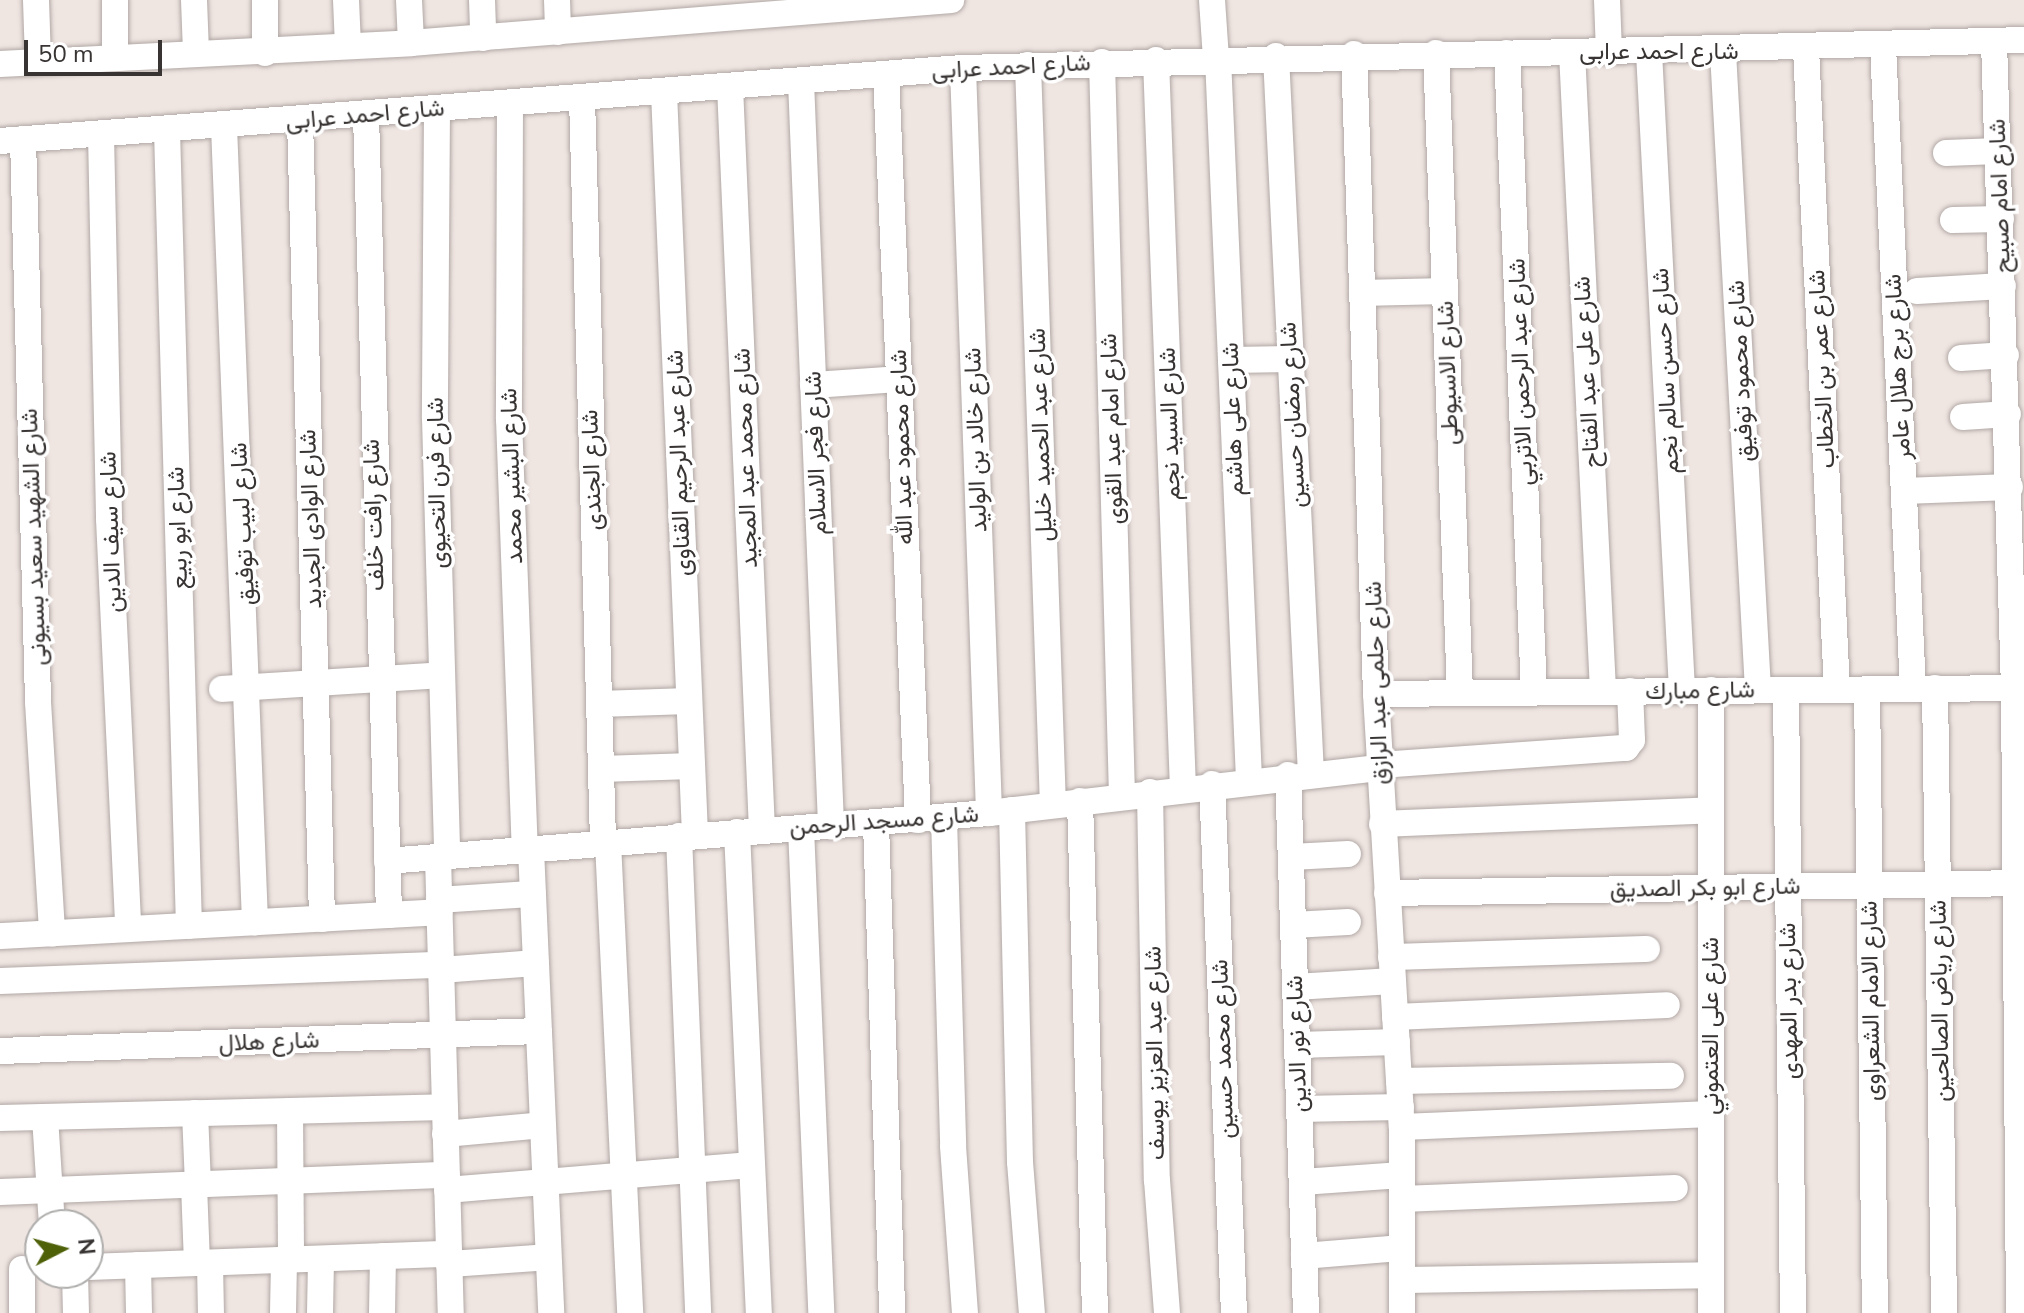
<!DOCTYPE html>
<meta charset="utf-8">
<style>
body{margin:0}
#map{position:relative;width:2024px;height:1313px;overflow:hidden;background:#efe5e1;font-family:"Nunito Sans",Vazirmatn,sans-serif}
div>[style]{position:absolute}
.roads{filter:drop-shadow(0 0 2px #b1a8a5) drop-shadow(0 0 2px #b1a8a5)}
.minor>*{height:26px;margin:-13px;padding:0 13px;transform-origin:13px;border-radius:13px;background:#fff}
span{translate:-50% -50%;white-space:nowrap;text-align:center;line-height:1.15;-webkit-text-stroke:7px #fff;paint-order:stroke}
.street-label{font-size:24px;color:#383433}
.north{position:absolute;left:24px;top:1209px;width:80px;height:80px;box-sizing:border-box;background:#fff;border:2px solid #afaead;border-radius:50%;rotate:84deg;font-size:22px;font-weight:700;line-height:32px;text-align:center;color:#383433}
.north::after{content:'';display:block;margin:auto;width:28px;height:36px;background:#4e6109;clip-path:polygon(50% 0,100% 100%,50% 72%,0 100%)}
.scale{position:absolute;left:24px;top:40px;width:138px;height:36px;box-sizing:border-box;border:4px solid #383433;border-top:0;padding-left:10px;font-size:24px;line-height:28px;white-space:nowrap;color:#383433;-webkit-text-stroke:6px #fff;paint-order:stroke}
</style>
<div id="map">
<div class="roads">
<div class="minor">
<i style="left:36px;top:0;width:61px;rotate:88.1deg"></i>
<i style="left:115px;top:0;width:57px;rotate:90deg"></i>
<i style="left:194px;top:0;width:53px;rotate:87.8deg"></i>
<i style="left:265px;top:0;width:53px;rotate:90deg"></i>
<i style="left:346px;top:0;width:46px;rotate:87.5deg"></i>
<i style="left:409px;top:0;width:43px;rotate:87.3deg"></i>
<i style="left:482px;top:0;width:38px;rotate:88deg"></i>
<i style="left:557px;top:0;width:32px;rotate:88deg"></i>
<i style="left:1212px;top:0;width:58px;rotate:86.1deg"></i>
<i style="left:1607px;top:0;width:52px;rotate:87.8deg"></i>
<i style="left:1994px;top:41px;width:647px;rotate:88.23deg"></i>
<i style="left:2014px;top:688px;width:625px;rotate:89.54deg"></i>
<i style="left:1883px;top:46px;width:644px;rotate:87.33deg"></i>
<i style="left:1806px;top:49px;width:641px;rotate:87.23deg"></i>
<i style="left:1572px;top:52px;width:640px;rotate:87.22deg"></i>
<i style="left:1649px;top:52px;width:640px;rotate:87.04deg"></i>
<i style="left:1723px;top:52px;width:639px;rotate:86.86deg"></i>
<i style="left:1436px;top:53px;width:640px;rotate:87.85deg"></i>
<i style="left:1507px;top:53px;width:640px;rotate:87.58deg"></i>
<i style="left:1354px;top:54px;width:640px;rotate:88.03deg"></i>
<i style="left:1376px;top:694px;width:434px;rotate:86.6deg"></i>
<i style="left:1402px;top:1127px;width:186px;rotate:90deg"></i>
<i style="left:1276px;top:56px;width:718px;rotate:87.21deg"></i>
<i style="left:1218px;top:58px;width:723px;rotate:87.54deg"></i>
<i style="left:1156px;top:60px;width:729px;rotate:87.88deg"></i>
<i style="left:1102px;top:62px;width:734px;rotate:88.44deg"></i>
<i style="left:0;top:64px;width:412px;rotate:-2.9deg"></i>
<i style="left:411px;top:43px;width:542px;rotate:-4.55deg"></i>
<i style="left:1028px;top:65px;width:740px;rotate:88.07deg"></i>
<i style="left:963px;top:68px;width:745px;rotate:88deg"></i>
<i style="left:886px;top:74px;width:747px;rotate:87.54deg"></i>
<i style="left:801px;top:81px;width:746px;rotate:87.69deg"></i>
<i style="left:730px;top:86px;width:745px;rotate:87.54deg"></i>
<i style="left:664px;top:92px;width:744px;rotate:87.61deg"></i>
<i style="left:582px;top:98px;width:744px;rotate:88.38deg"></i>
<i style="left:510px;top:103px;width:316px;rotate:90.2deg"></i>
<i style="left:509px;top:419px;width:430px;rotate:87.9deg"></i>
<i style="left:437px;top:109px;width:309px;rotate:90.4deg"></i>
<i style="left:435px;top:418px;width:439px;rotate:88.4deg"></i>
<i style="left:366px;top:115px;width:800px;rotate:88.35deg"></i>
<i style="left:300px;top:120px;width:799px;rotate:88.42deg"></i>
<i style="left:224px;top:126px;width:797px;rotate:87.77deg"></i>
<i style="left:167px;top:130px;width:796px;rotate:88.42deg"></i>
<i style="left:101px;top:134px;width:385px;rotate:88.8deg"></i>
<i style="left:109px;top:519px;width:410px;rotate:87.3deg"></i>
<i style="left:23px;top:139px;width:563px;rotate:88.47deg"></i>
<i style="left:38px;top:702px;width:232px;rotate:86.5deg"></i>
<i style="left:0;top:141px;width:966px;rotate:-4.34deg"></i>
<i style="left:963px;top:68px;width:1061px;rotate:-1.51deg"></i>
<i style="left:1946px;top:153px;width:52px;rotate:-2.2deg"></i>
<i style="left:1953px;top:220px;width:48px;rotate:-1.2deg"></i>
<i style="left:1917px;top:291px;width:86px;rotate:-3.3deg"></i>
<i style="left:1362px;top:293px;width:83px;rotate:-1.4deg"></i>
<i style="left:1961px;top:358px;width:45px;rotate:-3.8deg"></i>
<i style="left:1231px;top:360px;width:60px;rotate:-1deg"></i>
<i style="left:813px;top:385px;width:86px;rotate:-4deg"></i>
<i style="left:1963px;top:417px;width:45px;rotate:-3.8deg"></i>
<i style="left:1904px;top:491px;width:106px;rotate:-2.2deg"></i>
<i style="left:1935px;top:688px;width:625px;rotate:89.17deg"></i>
<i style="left:222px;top:689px;width:220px;rotate:-3.6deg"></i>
<i style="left:1867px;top:689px;width:624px;rotate:89.27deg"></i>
<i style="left:1786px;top:690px;width:623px;rotate:89.36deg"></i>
<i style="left:1376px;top:694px;width:648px;rotate:-0.53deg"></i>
<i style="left:599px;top:704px;width:90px;rotate:-1.9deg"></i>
<i style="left:1380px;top:765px;width:247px;rotate:-4deg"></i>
<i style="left:1626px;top:748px;width:10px;rotate:-53deg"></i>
<i style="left:1632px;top:740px;width:49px;rotate:-92.3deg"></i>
<i style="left:601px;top:769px;width:91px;rotate:-1.9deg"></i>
<i style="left:1288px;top:775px;width:538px;rotate:88.08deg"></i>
<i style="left:1212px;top:784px;width:529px;rotate:87.62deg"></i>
<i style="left:1150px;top:792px;width:388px;rotate:89deg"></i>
<i style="left:1157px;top:1180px;width:133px;rotate:85.7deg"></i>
<i style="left:1080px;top:801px;width:512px;rotate:88.32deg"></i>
<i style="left:1012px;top:810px;width:352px;rotate:88.7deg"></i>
<i style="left:1020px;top:1162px;width:151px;rotate:85.5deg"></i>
<i style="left:944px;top:817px;width:329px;rotate:88.4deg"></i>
<i style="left:953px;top:1146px;width:167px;rotate:85.9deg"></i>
<i style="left:876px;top:823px;width:490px;rotate:88.1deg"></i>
<i style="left:1382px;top:824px;width:329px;rotate:-2.4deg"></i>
<i style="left:801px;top:828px;width:485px;rotate:87.6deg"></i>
<i style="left:737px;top:832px;width:482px;rotate:87.4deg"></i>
<i style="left:679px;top:836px;width:477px;rotate:87.7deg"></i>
<i style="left:608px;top:842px;width:472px;rotate:87.3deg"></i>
<i style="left:531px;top:849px;width:464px;rotate:87.5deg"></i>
<i style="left:438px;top:857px;width:456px;rotate:88.4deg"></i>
<i style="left:1291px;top:857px;width:57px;rotate:-3deg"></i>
<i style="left:387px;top:861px;width:604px;rotate:-4.56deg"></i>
<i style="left:989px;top:813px;width:394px;rotate:-6.6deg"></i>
<i style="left:1387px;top:893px;width:637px;rotate:-0.9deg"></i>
<i style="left:439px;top:900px;width:94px;rotate:-3.7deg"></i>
<i style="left:1293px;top:925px;width:55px;rotate:-3.1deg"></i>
<i style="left:0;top:936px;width:440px;rotate:-3.1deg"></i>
<i style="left:1391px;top:957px;width:256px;rotate:-1.8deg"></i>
<i style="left:441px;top:970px;width:95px;rotate:-4.2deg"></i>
<i style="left:0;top:981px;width:441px;rotate:-2.1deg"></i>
<i style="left:1295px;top:987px;width:98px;rotate:-3.5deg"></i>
<i style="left:1395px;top:1017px;width:272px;rotate:-2.5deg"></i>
<i style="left:1297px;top:1045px;width:100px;rotate:-1.7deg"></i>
<i style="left:0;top:1051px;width:539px;rotate:-2.13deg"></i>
<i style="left:1399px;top:1081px;width:272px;rotate:-1.1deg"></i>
<i style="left:1299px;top:1109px;width:102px;rotate:-1.1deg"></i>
<i style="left:290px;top:1111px;width:149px;rotate:89.6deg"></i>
<i style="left:195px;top:1113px;width:72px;rotate:87.6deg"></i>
<i style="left:45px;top:1117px;width:108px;rotate:86.3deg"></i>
<i style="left:0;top:1118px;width:445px;rotate:-1.4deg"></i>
<i style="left:1402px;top:1127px;width:309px;rotate:-2.4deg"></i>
<i style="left:445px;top:1134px;width:98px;rotate:-5.2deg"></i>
<i style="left:1302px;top:1182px;width:100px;rotate:-4deg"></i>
<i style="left:194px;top:1185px;width:78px;rotate:87.8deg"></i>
<i style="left:447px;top:1190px;width:302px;rotate:-4.7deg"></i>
<i style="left:0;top:1192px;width:447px;rotate:-2.2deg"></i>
<i style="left:1402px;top:1199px;width:273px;rotate:-2.3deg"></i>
<i style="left:1304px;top:1256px;width:98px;rotate:-4.7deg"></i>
<i style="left:210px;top:1263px;width:50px;rotate:88.9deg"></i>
<i style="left:449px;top:1264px;width:99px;rotate:-4deg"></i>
<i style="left:138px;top:1265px;width:48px;rotate:88.8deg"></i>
<i style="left:88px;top:1267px;width:361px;rotate:-2.1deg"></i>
<i style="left:75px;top:1273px;width:40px;rotate:88.6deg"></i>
<i style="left:1402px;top:1280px;width:309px;rotate:-0.9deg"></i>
<i style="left:22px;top:1313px;width:44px;rotate:-90deg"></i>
<i style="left:283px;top:1313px;width:53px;rotate:-88.9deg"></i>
<i style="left:320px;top:1313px;width:54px;rotate:-88.9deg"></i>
<i style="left:382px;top:1313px;width:57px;rotate:-89deg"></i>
<i style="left:1711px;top:1313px;width:623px;rotate:-90deg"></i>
</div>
</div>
<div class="street-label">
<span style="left:1659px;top:52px">شارع احمد عرابى</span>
<span style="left:1011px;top:67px;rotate:-3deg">شارع احمد عرابى</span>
<span style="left:365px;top:115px;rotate:-5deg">شارع احمد عرابى</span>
<span style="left:2000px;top:196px;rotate:-92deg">شارع امام صبيح</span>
<span style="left:1898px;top:367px;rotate:-93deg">شارع برج هلال عامر</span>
<span style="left:1822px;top:369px;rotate:-93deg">شارع عمر بن الخطاب</span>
<span style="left:1666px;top:371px;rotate:-93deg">شارع حسن سالم نجم</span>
<span style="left:1741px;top:371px;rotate:-93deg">شارع محمود توفيق</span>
<span style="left:1521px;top:372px;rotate:-92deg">شارع عبد الرحمن الاتربي</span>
<span style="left:1587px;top:372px;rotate:-93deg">شارع على عبد الفتاح</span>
<span style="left:1448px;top:373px;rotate:-92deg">شارع الاسيوطى</span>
<span style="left:1293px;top:415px;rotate:-93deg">شارع رمضان حسين</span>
<span style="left:1233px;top:419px;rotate:-92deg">شارع على هاشم</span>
<span style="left:1170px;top:424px;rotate:-92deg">شارع السيد نجم</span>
<span style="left:1112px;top:429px;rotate:-92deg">شارع امام عبد القوى</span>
<span style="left:1041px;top:435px;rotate:-92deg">شارع عبد الحميد خليل</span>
<span style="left:976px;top:440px;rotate:-92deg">شارع خالد بن الوليد</span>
<span style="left:902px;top:447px;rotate:-92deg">شارع محمود عبد الله</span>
<span style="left:816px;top:453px;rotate:-92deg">شارع فجر الاسلام</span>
<span style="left:746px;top:458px;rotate:-92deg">شارع محمد عبد المجيد</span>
<span style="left:679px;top:463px;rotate:-92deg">شارع عبد الرحيم القناوى</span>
<span style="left:592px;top:470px;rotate:-92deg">شارع الجندى</span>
<span style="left:512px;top:476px;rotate:-92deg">شارع البشير محمد</span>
<span style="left:437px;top:483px;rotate:-91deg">شارع فرن التحيوى</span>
<span style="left:374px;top:515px;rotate:-92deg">شارع رافت خلف</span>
<span style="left:311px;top:519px;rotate:-92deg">شارع الوادى الجديد</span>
<span style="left:243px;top:524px;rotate:-93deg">شارع لبيب توفيق</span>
<span style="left:178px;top:528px;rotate:-92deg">شارع ابو ربيع</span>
<span style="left:111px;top:532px;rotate:-92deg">شارع سيف الدين</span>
<span style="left:34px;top:537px;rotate:-92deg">شارع الشهيد سعيد بسيونى</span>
<span style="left:1377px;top:683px;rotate:-92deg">شارع حلمى عبد الرازق</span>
<span style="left:1700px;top:691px;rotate:-1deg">شارع مبارك</span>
<span style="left:884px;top:821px;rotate:-4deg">شارع مسجد الرحمن</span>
<span style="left:1705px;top:888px;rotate:-1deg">شارع ابو بكر الصديق</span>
<span style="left:1789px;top:1001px;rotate:-91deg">شارع بدر المهدى</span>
<span style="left:1871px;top:1001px;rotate:-91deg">شارع الامام الشعراوى</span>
<span style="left:1940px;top:1001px;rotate:-91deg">شارع رياض الصالحين</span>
<span style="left:1711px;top:1026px;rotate:-90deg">شارع على العتموني</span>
<span style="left:269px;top:1042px;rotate:-2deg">شارع هلال</span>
<span style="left:1297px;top:1044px;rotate:-92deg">شارع نور الدين</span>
<span style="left:1223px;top:1049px;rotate:-92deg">شارع محمد حسين</span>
<span style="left:1155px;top:1053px;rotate:-91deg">شارع عبد العزيز يوسف</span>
</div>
<div class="north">N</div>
<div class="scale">50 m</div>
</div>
